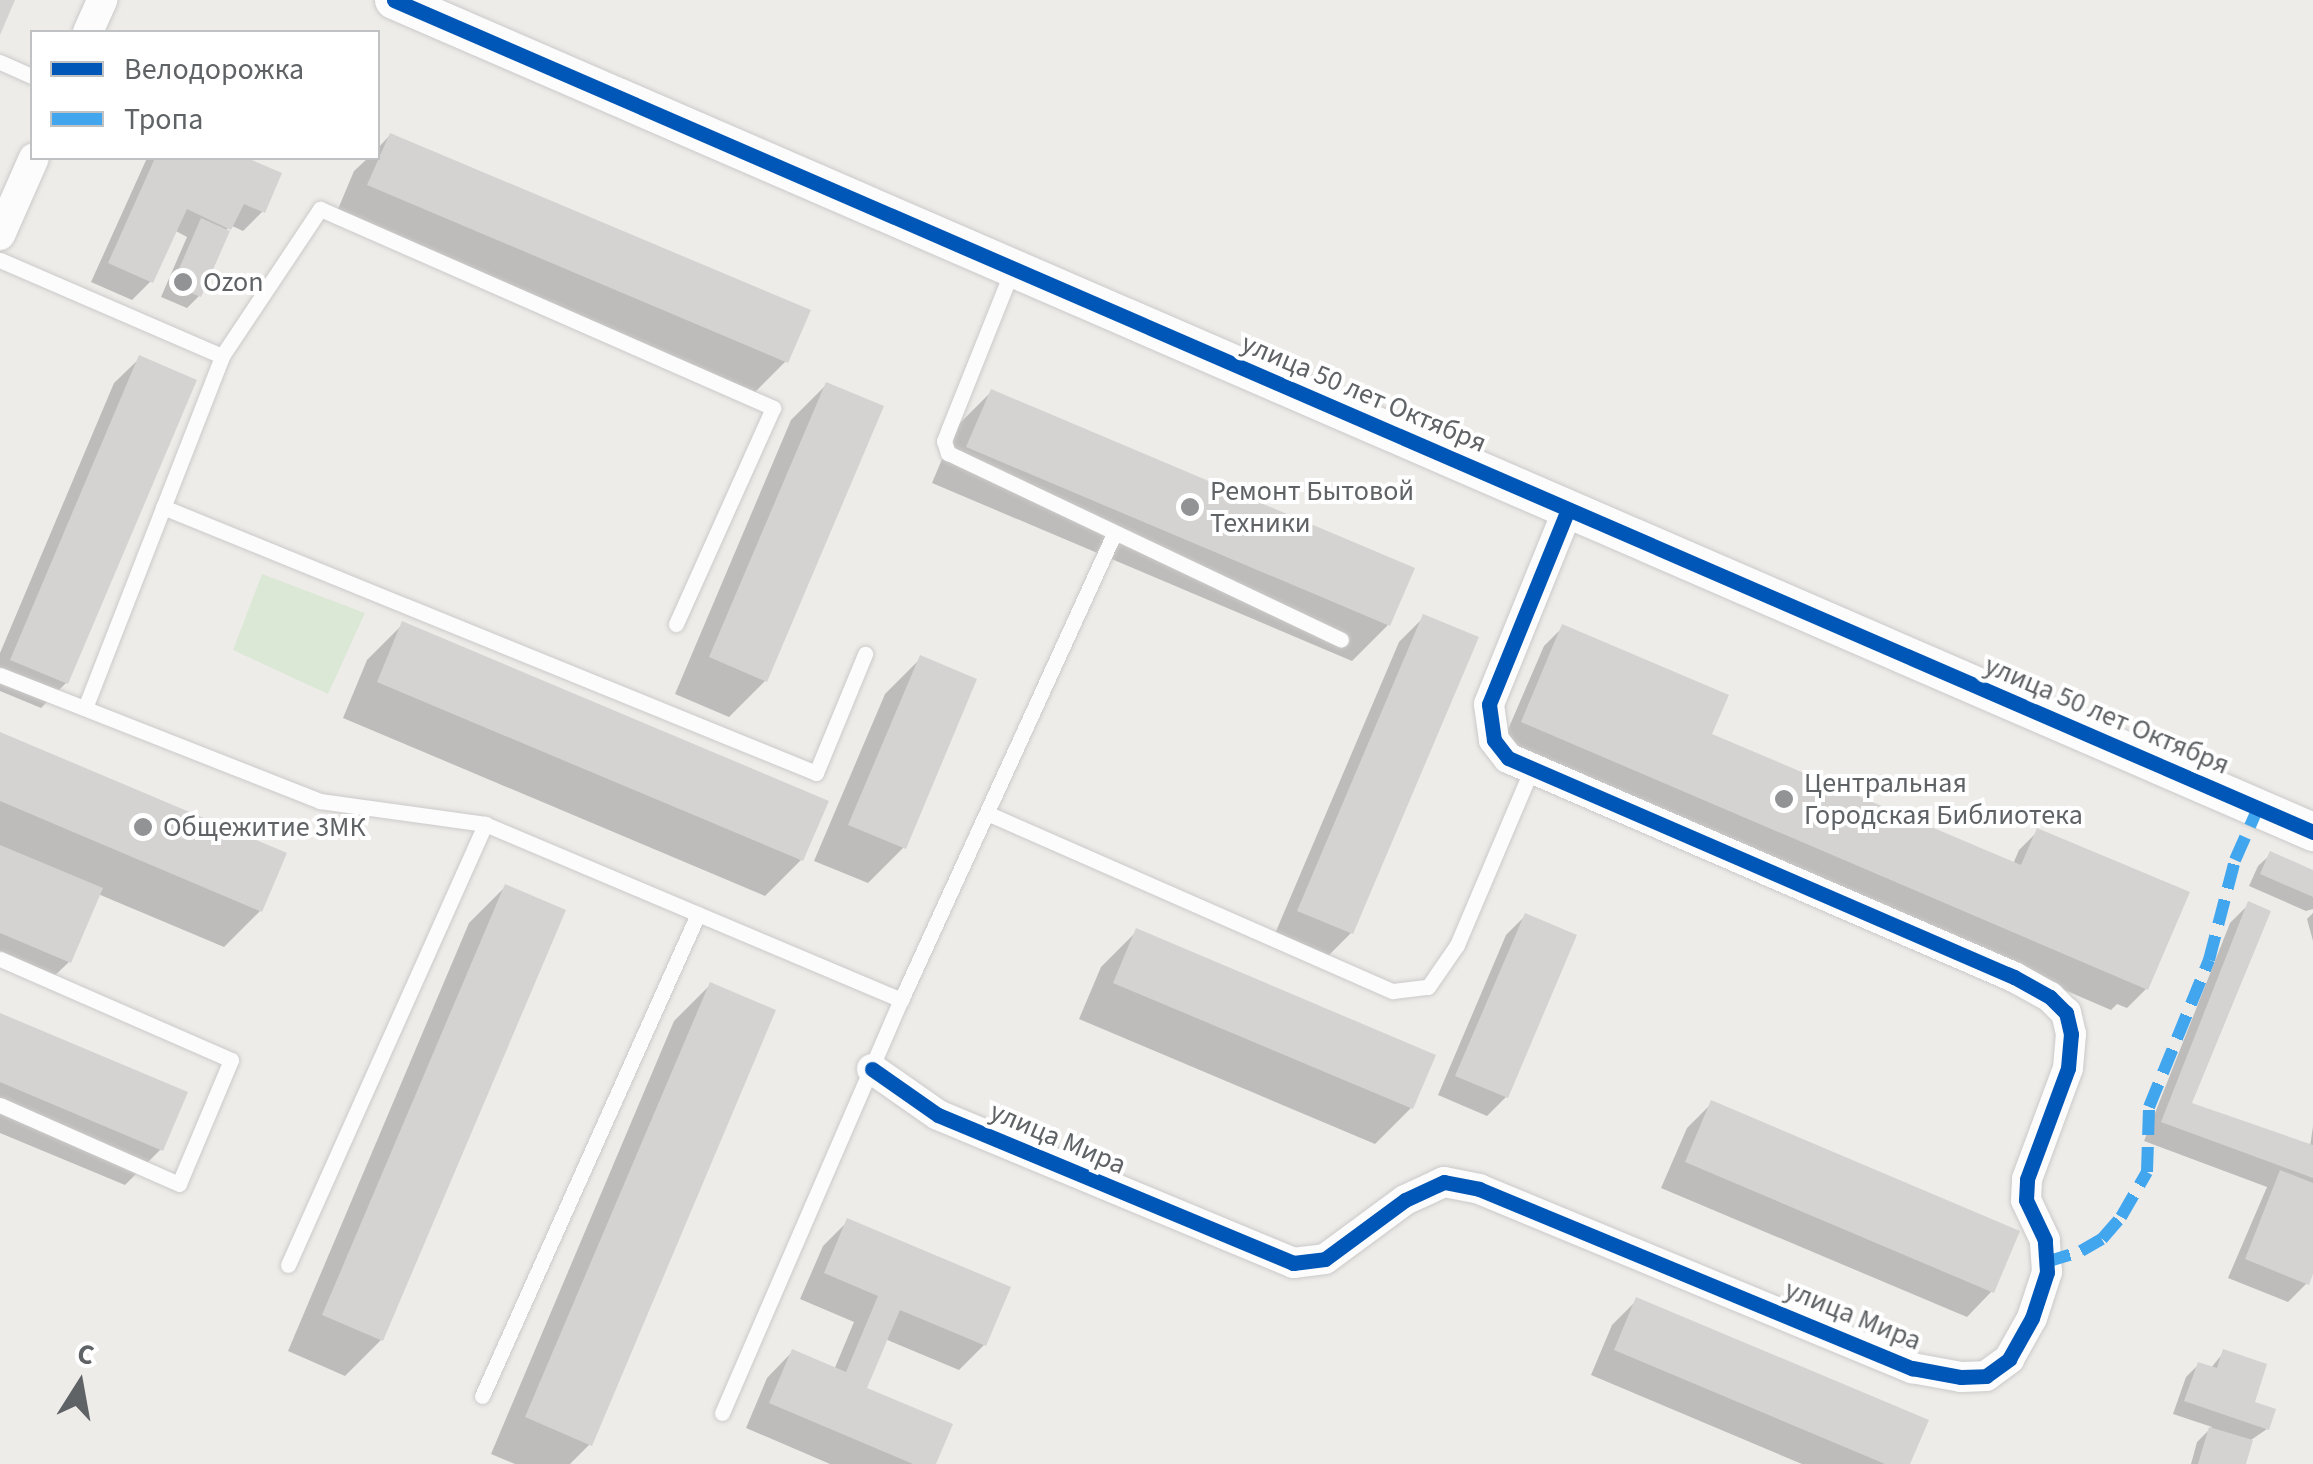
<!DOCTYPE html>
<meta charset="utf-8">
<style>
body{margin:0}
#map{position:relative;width:2313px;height:1464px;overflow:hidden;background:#eeece9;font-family:"Source Sans 3",sans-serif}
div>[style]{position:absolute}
.green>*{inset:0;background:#dbe8d6}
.shadow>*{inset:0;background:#0003}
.building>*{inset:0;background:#d5d3d2}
.roads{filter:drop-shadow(0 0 2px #cbcac9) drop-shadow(0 0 2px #cbcac9)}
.service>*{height:15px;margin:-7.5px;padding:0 7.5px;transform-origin:7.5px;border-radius:7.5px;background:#fcfcfc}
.minor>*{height:30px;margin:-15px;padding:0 15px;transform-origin:15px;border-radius:15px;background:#fcfcfc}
.tertiary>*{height:38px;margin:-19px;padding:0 19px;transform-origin:19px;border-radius:19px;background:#fcfcfc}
.quiet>*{height:12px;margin-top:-6px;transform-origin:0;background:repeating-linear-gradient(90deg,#41a6ee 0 25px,transparent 0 37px)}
.cycleway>*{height:15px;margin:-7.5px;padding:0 7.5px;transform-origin:7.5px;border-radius:7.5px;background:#0057b8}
.dots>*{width:28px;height:28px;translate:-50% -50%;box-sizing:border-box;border:5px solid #fff;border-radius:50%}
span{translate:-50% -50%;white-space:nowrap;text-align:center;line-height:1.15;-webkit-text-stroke:8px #fff;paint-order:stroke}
.poi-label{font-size:28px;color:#5f6366}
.left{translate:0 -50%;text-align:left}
.street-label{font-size:28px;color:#5f6366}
.legend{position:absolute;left:30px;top:30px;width:350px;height:130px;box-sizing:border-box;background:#fff;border:2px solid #bfc1c2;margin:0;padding:12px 18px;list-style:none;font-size:30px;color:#5f6366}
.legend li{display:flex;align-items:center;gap:20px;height:50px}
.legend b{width:50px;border:2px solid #bfc1c2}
.north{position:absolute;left:30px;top:1334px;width:100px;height:100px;-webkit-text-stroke:8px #fff;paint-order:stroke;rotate:11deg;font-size:28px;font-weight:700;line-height:40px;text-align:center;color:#5f6366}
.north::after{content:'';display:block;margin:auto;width:35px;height:45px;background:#5f6366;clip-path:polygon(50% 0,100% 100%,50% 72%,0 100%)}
</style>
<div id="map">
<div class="green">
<i style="clip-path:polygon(262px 574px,365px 613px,328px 694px,233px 650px)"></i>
</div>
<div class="shadow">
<i style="clip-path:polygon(390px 135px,786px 361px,750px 397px,333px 221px,354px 171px,368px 158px,378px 158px,378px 148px)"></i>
<i style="clip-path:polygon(147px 158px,241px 158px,279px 175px,262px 212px,243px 231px,230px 225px,225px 232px,199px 296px,187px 308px,161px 297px,187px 237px,174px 230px,151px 281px,132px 300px,91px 282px)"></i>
<i style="clip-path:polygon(140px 358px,66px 683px,41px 708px,0 691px,0 653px,114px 383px)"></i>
<i style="clip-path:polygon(827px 384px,765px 681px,729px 717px,675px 694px,791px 420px)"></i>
<i style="clip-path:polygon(991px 392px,1388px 625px,1352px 661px,932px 483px,955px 428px)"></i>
<i style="clip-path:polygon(1424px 617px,1351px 933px,1326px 958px,1274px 936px,1399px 642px)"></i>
<i style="clip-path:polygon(403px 624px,801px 860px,765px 896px,343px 718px,367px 660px)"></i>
<i style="clip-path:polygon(1563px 627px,1709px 735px,2013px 864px,2019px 850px,2038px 831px,2146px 989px,2127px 1008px,2117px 1004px,2111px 1010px,1521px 757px,1503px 741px,1544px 646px)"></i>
<i style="clip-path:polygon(921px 658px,904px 847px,868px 883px,814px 861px,885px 694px)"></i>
<i style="clip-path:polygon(0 734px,260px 911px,224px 947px,98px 894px,69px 962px,50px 980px,0 959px)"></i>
<i style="clip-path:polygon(2271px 854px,2313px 873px,2313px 909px,2306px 911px,2249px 886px,2258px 866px)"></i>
<i style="clip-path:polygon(505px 887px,381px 1340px,345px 1376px,288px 1351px,469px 923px)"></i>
<i style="clip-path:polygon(2249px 904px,2189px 1105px,2310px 1147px,2313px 1126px,2313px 1267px,2307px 1283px,2288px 1302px,2228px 1278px,2267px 1187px,2144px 1141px,2230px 923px)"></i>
<i style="clip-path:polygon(2313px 913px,2313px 941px,2307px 919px)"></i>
<i style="clip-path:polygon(1525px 916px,1506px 1097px,1487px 1116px,1438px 1095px,1506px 935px)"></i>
<i style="clip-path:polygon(1137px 931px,1411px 1108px,1375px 1144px,1079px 1019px,1101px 967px)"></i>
<i style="clip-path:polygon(710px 985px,590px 1444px,570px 1464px,515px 1464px,491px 1454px,674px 1021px)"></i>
<i style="clip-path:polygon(0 1016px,161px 1149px,125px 1185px,0 1133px)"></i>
<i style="clip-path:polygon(1712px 1103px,1992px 1291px,1967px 1317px,1661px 1188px,1687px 1128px)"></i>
<i style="clip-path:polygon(848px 1221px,984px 1345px,959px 1370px,885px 1339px,864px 1389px,934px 1464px,830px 1464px,746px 1428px,767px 1378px,792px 1352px,834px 1370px,854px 1322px,800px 1299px,823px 1246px)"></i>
<i style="clip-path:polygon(1637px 1300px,1907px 1464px,1802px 1464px,1591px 1375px,1612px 1325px)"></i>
<i style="clip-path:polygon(2224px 1352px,2267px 1429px,2251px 1440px,2244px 1464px,2191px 1464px,2197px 1442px,2212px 1427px,2173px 1414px,2186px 1377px,2198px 1365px,2210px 1369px)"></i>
</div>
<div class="building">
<i style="clip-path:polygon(0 0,15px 0,0 35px)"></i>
<i style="clip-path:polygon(390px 133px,811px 310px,788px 363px,367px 185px)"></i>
<i style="clip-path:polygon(155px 158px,247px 158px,282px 173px,265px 213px,244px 204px,231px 230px,187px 209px,153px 283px,108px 263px)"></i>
<i style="clip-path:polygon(201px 218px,230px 231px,201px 297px,172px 285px)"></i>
<i style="clip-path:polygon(139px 355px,197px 380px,68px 684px,10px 660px)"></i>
<i style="clip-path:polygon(826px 382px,884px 406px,767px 682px,709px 657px)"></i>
<i style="clip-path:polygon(991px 389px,1415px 568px,1390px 626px,966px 447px)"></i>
<i style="clip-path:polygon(1423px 614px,1479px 637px,1353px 934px,1297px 911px)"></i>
<i style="clip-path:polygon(402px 621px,829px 801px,803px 861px,377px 682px)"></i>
<i style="clip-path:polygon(1562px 624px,1729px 695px,1712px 734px,2021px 865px,2037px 828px,2190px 892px,2148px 990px,1521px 722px)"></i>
<i style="clip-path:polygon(920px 655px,977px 679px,906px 849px,848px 825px)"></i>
<i style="clip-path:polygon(0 732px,287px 853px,262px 912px,0 801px)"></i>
<i style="clip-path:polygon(0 845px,103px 888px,71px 963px,0 933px)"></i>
<i style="clip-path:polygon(2270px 851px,2313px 870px,2313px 897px,2260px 874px)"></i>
<i style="clip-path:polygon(505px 884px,566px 910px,383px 1341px,322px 1315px)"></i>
<i style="clip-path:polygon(2248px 901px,2271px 911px,2192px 1103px,2313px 1145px,2313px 1178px,2161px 1122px)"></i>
<i style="clip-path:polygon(1525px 913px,1577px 935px,1508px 1098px,1455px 1076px)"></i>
<i style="clip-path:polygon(1136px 928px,1436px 1055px,1413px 1109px,1113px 983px)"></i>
<i style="clip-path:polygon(710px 982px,776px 1010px,592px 1446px,525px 1417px)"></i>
<i style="clip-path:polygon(0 1013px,188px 1092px,163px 1151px,0 1082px)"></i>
<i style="clip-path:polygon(1711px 1100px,2020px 1231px,1994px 1293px,1685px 1162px)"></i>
<i style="clip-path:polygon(2280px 1170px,2313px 1183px,2313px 1274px,2309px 1285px,2245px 1259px)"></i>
<i style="clip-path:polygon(847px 1218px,1011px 1287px,986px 1346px,900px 1310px,867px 1388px,953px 1424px,936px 1464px,913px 1464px,769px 1403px,792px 1349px,846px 1372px,878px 1296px,824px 1273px)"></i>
<i style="clip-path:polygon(1636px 1297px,1929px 1420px,1910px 1464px,1885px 1464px,1614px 1350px)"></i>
<i style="clip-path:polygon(2223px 1349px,2267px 1364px,2255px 1402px,2276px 1409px,2269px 1430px,2184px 1401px,2198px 1362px,2217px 1368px)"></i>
<i style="clip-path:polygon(2209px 1427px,2253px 1440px,2246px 1464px,2198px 1464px)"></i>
</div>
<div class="roads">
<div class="service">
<i style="left:0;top:62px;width:35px;rotate:24deg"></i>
<i style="left:0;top:260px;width:242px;rotate:23.4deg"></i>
<i style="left:222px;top:356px;width:177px;rotate:-56.3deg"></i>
<i style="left:320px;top:209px;width:495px;rotate:23.7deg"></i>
<i style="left:773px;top:408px;width:237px;rotate:114.2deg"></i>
<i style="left:1013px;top:268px;width:172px;rotate:111.8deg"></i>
<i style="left:949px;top:428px;width:14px;rotate:111deg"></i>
<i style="left:944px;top:441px;width:13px;rotate:72deg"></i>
<i style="left:948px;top:453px;width:435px;rotate:25.4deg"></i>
<i style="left:163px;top:507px;width:705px;rotate:22.16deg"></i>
<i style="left:816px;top:773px;width:129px;rotate:-67.6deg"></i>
<i style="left:0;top:675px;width:344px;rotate:21.5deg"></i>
<i style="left:320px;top:801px;width:167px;rotate:7.9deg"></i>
<i style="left:485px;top:824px;width:452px;rotate:22.9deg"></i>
<i style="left:85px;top:708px;width:378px;rotate:-68.7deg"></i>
<i style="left:989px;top:814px;width:441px;rotate:23.7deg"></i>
<i style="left:1393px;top:991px;width:35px;rotate:-7deg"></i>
<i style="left:1428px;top:987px;width:51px;rotate:-55.4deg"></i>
<i style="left:1457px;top:945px;width:189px;rotate:-67deg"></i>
<i style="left:0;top:959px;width:252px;rotate:23.6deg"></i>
<i style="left:231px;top:1060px;width:134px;rotate:112.8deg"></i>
<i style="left:179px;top:1184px;width:196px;rotate:-156.2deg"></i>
<i style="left:288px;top:1265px;width:483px;rotate:-65.9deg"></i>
<i style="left:482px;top:1396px;width:528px;rotate:-65.86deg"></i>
<i style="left:722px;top:1413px;width:450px;rotate:-66.6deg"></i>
<i style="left:901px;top:1000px;width:512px;rotate:-65.44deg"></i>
</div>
<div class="minor">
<i style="left:88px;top:32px;width:35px;rotate:-66deg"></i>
<i style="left:0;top:235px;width:84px;rotate:-66.2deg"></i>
<i style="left:872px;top:1069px;width:80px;rotate:34.9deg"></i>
<i style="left:938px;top:1115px;width:385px;rotate:22.6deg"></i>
<i style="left:1293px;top:1263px;width:32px;rotate:-7deg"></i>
<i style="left:1325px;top:1259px;width:99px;rotate:-36.4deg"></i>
<i style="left:1405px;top:1200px;width:43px;rotate:-24.8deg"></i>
<i style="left:1444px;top:1182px;width:36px;rotate:11deg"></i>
<i style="left:1479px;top:1189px;width:469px;rotate:22.5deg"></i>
<i style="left:1912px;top:1368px;width:50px;rotate:10.4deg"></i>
<i style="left:1961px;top:1377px;width:25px;rotate:-2deg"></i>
<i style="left:1986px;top:1376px;width:29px;rotate:-36deg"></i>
<i style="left:2009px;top:1359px;width:47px;rotate:-60.7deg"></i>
<i style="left:2032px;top:1318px;width:48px;rotate:-71.9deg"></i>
<i style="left:2047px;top:1272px;width:32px;rotate:-94deg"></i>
<i style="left:2045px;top:1240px;width:44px;rotate:-115.4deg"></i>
<i style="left:2026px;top:1200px;width:21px;rotate:-87deg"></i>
<i style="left:2027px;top:1179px;width:118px;rotate:-69.7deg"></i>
<i style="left:2068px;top:1068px;width:34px;rotate:-85deg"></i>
<i style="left:2071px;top:1034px;width:22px;rotate:-103deg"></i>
<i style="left:2066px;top:1013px;width:23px;rotate:-135deg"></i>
<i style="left:2050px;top:997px;width:41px;rotate:-150.9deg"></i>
<i style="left:2014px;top:977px;width:551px;rotate:-156.6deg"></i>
<i style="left:1508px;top:758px;width:23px;rotate:-128deg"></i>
<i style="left:1494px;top:740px;width:36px;rotate:-98deg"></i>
<i style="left:1489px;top:704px;width:210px;rotate:-67.9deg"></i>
</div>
<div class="tertiary">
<i style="left:394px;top:0;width:2092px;rotate:23.44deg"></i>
</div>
</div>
<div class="quiet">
<i style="left:2046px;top:1262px;width:37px;rotate:-17deg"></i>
<i style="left:2081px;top:1251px;width:24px;rotate:-30deg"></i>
<i style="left:2102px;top:1239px;width:29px;rotate:-49deg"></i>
<i style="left:2121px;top:1217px;width:52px;rotate:-60deg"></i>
<i style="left:2147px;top:1172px;width:65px;rotate:-88.2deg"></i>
<i style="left:2149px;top:1107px;width:159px;rotate:-67.8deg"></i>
<i style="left:2209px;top:960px;width:103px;rotate:-75.4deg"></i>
<i style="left:2235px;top:860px;width:57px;rotate:-66.1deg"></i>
</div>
<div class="cycleway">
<i style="left:394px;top:0;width:2092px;rotate:23.44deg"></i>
<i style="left:872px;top:1069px;width:80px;rotate:34.9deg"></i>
<i style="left:938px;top:1115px;width:385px;rotate:22.6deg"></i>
<i style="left:1293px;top:1263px;width:32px;rotate:-7deg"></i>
<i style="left:1325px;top:1259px;width:99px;rotate:-36.4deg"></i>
<i style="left:1405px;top:1200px;width:43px;rotate:-24.8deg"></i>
<i style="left:1444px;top:1182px;width:36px;rotate:11deg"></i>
<i style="left:1479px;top:1189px;width:469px;rotate:22.5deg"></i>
<i style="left:1912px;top:1368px;width:50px;rotate:10.4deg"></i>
<i style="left:1961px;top:1377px;width:25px;rotate:-2deg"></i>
<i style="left:1986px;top:1376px;width:29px;rotate:-36deg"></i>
<i style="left:2009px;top:1359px;width:47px;rotate:-60.7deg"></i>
<i style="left:2032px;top:1318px;width:48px;rotate:-71.9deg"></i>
<i style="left:2047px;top:1272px;width:32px;rotate:-94deg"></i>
<i style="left:2045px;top:1240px;width:44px;rotate:-115.4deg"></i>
<i style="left:2026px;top:1200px;width:21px;rotate:-87deg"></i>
<i style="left:2027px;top:1179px;width:118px;rotate:-69.7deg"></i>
<i style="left:2068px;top:1068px;width:34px;rotate:-85deg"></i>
<i style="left:2071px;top:1034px;width:22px;rotate:-103deg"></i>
<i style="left:2066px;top:1013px;width:23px;rotate:-135deg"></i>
<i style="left:2050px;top:997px;width:41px;rotate:-150.9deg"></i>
<i style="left:2014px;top:977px;width:551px;rotate:-156.6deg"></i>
<i style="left:1508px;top:758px;width:23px;rotate:-128deg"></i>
<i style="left:1494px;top:740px;width:36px;rotate:-98deg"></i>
<i style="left:1489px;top:704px;width:210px;rotate:-67.9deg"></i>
</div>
<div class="dots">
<i style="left:183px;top:282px;background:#919394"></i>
<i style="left:1190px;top:507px;background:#919394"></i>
<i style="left:1784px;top:799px;background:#919394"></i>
<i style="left:143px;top:827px;background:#919394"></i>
</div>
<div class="poi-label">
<span class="left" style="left:203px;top:282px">Ozon</span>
<span class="left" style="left:1210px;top:507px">Ремонт Бытовой<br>Техники</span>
<span class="left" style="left:1804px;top:799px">Центральная<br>Городская Библиотека</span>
<span class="left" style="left:163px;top:827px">Общежитие 3МК</span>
</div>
<div class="street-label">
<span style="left:1364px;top:393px;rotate:23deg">улица 50 лет Октября</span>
<span style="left:2107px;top:715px;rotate:23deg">улица 50 лет Октября</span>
<span style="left:1058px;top:1138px;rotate:23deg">улица Мира</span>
<span style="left:1853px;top:1315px;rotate:22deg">улица Мира</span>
</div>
<ul class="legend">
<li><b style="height:12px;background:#0057b8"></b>Велодорожка</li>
<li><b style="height:12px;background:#41a6ee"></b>Тропа</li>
</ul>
<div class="north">С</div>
</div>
